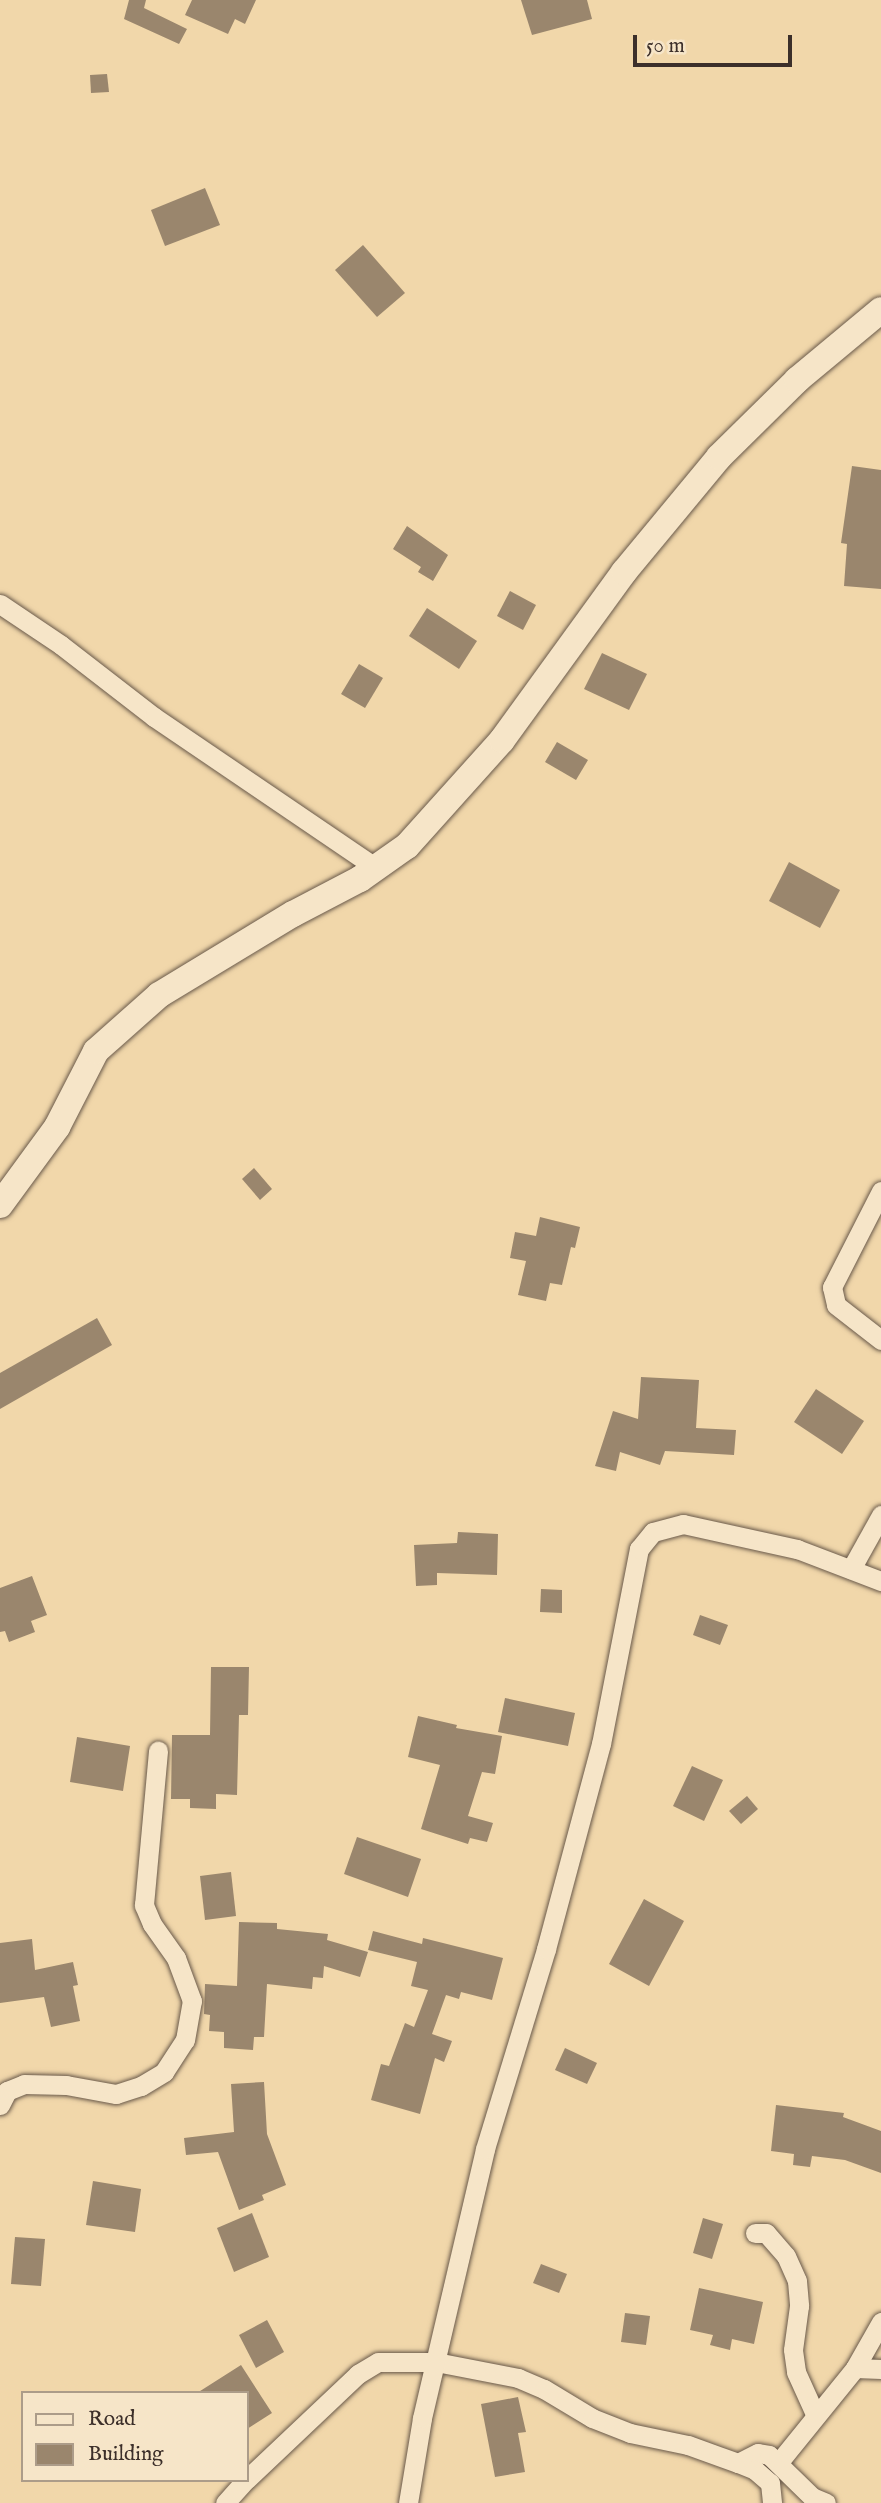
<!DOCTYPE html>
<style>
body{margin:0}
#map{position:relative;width:881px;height:2503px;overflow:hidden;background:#f1d7aa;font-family:"IM FELL English",serif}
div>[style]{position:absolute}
.building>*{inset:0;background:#9a866d}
.roads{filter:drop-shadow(0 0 2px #69594a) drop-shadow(0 0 2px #69594a)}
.street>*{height:19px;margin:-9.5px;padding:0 9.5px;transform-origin:9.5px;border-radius:9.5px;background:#f6e5c8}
.secondary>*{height:26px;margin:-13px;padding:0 13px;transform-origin:13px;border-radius:13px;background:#f6e5c8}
span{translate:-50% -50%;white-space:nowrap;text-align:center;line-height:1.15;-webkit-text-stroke:5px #f6e5c8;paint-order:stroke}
.legend{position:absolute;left:21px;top:2391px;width:228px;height:91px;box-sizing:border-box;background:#f6e5c8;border:2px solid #ac9c89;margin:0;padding:9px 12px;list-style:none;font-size:21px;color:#3c2f2a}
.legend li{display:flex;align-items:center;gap:14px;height:35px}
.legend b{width:35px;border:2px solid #ac9c89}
.scale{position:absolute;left:633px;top:35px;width:159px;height:32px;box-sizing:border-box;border:4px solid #3c2f2a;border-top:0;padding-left:9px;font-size:21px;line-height:24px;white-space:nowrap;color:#3c2f2a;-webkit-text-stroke:5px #f6e5c8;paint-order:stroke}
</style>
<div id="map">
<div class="building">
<i style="clip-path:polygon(129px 0,146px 0,144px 8px,187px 29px,179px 44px,124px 19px)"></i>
<i style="clip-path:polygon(192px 0,256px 0,245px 24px,235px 19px,228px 34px,185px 15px)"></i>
<i style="clip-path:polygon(521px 0,587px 0,592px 19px,532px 35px)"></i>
<i style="clip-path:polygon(107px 74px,109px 92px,91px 93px,90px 75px)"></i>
<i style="clip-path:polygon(205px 188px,220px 225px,165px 246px,151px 210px)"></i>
<i style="clip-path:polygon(363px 245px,405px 293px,377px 317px,335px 270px)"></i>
<i style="clip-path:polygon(852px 466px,881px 470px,881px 589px,844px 586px,847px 544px,841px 543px)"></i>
<i style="clip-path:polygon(407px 526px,448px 555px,433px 581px,418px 572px,421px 567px,393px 549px)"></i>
<i style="clip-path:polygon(510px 591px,536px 605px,523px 630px,497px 616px)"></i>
<i style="clip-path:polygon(427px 608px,477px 641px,459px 669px,409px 636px)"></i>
<i style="clip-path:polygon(602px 653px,647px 674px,629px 710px,584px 689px)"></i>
<i style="clip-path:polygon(359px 664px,383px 678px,365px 708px,341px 694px)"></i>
<i style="clip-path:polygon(557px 742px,588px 760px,576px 780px,545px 762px)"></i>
<i style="clip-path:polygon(789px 862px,840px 890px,820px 928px,769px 901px)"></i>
<i style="clip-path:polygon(254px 1168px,272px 1189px,260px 1200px,242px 1179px)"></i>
<i style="clip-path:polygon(540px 1217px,580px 1227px,575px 1248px,571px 1247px,562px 1285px,550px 1283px,546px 1301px,518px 1295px,526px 1261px,510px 1258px,515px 1232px,536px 1236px)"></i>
<i style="clip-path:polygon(97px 1318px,112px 1345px,0 1409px,0 1373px)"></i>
<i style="clip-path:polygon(641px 1377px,699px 1380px,696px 1428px,736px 1430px,734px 1455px,665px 1451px,660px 1465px,620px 1452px,616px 1471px,595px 1466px,613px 1411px,638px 1419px)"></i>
<i style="clip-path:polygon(816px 1389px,864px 1421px,842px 1454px,794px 1422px)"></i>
<i style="clip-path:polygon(458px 1532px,498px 1534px,497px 1575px,437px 1573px,437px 1585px,416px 1586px,414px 1545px,457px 1543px)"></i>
<i style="clip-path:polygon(32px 1576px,47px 1615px,31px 1621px,35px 1632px,9px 1642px,5px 1631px,0 1632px,0 1588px)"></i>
<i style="clip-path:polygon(541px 1589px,562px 1590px,562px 1613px,540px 1612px)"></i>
<i style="clip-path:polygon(700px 1615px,728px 1625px,720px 1645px,693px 1635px)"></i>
<i style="clip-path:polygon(211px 1667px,249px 1667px,248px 1715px,239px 1715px,237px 1795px,216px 1794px,216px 1809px,190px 1808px,190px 1799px,171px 1799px,172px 1735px,210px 1735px)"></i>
<i style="clip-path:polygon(505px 1698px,575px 1713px,568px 1746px,498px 1732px)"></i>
<i style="clip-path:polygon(418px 1716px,457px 1725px,456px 1728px,502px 1736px,495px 1774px,482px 1772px,468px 1816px,493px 1823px,487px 1842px,470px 1838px,468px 1844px,421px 1829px,440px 1765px,408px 1757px)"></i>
<i style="clip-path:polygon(77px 1737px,130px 1746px,123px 1791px,70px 1782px)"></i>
<i style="clip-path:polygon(692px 1766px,723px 1780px,704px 1821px,673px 1806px)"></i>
<i style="clip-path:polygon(747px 1796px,758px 1809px,741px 1824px,729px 1811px)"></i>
<i style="clip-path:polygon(357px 1837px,421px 1859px,408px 1897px,344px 1874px)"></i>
<i style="clip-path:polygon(231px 1872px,236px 1916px,205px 1920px,200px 1876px)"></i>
<i style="clip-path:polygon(644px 1899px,684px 1921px,649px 1986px,609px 1964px)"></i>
<i style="clip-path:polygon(239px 1922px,277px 1923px,277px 1929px,328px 1934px,327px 1940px,368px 1952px,360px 1977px,324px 1966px,323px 1978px,313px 1977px,312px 1989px,267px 1984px,264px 2037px,254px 2037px,253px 2050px,224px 2048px,224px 2032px,209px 2031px,210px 2015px,204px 2014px,205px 1984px,237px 1986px)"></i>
<i style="clip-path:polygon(373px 1931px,422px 1944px,423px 1938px,503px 1958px,492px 2000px,461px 1992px,459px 1999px,446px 1995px,432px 2034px,452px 2041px,444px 2062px,435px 2058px,420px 2114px,371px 2100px,381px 2064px,389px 2066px,405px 2023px,414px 2027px,428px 1990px,411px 1986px,417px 1962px,368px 1950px)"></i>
<i style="clip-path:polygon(32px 1939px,35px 1970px,73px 1962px,78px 1985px,73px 1986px,80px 2021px,51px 2027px,44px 1997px,0 2003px,0 1943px)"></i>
<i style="clip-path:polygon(565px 2048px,597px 2063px,587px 2084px,555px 2070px)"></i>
<i style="clip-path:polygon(264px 2082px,267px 2134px,286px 2185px,262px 2195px,264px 2200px,239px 2210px,218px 2152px,186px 2155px,184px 2138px,234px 2132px,231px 2084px)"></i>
<i style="clip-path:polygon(776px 2105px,844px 2113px,843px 2117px,881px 2131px,881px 2173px,845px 2160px,812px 2156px,810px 2167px,793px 2165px,794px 2154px,771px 2151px)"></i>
<i style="clip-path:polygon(93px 2181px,141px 2189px,135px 2232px,86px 2225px)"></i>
<i style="clip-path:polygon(252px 2213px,269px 2257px,234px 2272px,217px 2228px)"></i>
<i style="clip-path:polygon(703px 2218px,723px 2224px,712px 2259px,693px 2253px)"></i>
<i style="clip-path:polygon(15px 2237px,45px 2239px,41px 2286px,11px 2284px)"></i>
<i style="clip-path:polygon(541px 2264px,567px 2274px,559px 2293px,533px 2283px)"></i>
<i style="clip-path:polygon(699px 2288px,763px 2302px,754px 2344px,732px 2339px,730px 2350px,710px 2345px,713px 2335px,690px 2330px)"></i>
<i style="clip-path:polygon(625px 2313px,650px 2316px,646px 2345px,621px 2342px)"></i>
<i style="clip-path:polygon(267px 2320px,284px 2352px,256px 2368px,239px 2335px)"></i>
<i style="clip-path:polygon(241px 2365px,272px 2413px,247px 2429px,247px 2393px,197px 2393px)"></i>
<i style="clip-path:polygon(518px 2397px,526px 2432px,518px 2433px,525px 2472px,495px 2477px,481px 2404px)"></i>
</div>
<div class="roads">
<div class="street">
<i style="left:0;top:604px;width:73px;rotate:33.9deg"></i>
<i style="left:61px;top:645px;width:118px;rotate:37.7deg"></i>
<i style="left:154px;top:717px;width:268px;rotate:34.2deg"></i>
<i style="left:881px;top:1191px;width:108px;rotate:117deg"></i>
<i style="left:832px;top:1287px;width:18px;rotate:77deg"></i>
<i style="left:836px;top:1305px;width:57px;rotate:37.9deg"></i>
<i style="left:851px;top:1569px;width:62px;rotate:-60.9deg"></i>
<i style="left:0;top:2105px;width:16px;rotate:-63deg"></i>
<i style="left:7px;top:2091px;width:18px;rotate:-22deg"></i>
<i style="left:24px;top:2084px;width:42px;rotate:1.4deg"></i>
<i style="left:66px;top:2085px;width:51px;rotate:10.2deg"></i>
<i style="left:116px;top:2094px;width:26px;rotate:-18deg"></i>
<i style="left:141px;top:2086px;width:27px;rotate:-31deg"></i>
<i style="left:164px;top:2072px;width:38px;rotate:-57deg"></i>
<i style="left:185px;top:2040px;width:40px;rotate:-80deg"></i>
<i style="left:192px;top:2001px;width:46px;rotate:-110.4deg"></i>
<i style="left:176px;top:1958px;width:42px;rotate:-125.2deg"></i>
<i style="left:152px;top:1924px;width:21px;rotate:-113deg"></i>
<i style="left:144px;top:1905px;width:155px;rotate:-84.8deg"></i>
<i style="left:755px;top:2233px;width:11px"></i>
<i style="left:766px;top:2233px;width:30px;rotate:49deg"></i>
<i style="left:786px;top:2256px;width:27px;rotate:66deg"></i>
<i style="left:797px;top:2281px;width:25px;rotate:85deg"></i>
<i style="left:799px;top:2306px;width:44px;rotate:97.8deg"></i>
<i style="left:793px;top:2350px;width:22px;rotate:82deg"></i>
<i style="left:796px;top:2372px;width:46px;rotate:65.7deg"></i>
<i style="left:855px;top:2368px;width:26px;rotate:2deg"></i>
<i style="left:779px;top:2462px;width:121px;rotate:-51deg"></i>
<i style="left:855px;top:2368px;width:53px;rotate:-60.5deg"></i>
<i style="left:738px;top:2463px;width:22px;rotate:-27deg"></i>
<i style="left:758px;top:2453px;width:11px;rotate:10deg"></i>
<i style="left:769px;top:2455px;width:60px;rotate:44.3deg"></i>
<i style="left:812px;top:2497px;width:15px;rotate:23deg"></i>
<i style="left:247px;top:2479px;width:153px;rotate:-43.4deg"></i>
<i style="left:358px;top:2374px;width:23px;rotate:-31deg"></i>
<i style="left:378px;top:2362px;width:58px"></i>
<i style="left:436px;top:2362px;width:84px;rotate:11deg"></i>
<i style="left:518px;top:2378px;width:28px;rotate:23deg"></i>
<i style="left:544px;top:2389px;width:56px;rotate:31.1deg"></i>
<i style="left:592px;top:2418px;width:41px;rotate:21.5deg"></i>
<i style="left:630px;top:2433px;width:59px;rotate:11.7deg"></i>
<i style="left:688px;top:2445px;width:53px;rotate:19.8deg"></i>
<i style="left:738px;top:2463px;width:18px;rotate:22deg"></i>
<i style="left:755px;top:2470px;width:20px;rotate:41deg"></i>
<i style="left:770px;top:2483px;width:20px;rotate:84deg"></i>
<i style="left:225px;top:2503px;width:31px;rotate:-48deg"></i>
<i style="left:408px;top:2503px;width:86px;rotate:-80.6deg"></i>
<i style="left:422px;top:2418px;width:276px;rotate:-76.8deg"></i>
<i style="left:485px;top:2149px;width:209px;rotate:-73deg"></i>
<i style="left:546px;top:1949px;width:212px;rotate:-75deg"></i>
<i style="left:601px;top:1744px;width:199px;rotate:-79deg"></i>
<i style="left:639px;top:1549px;width:22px;rotate:-51deg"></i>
<i style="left:653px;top:1532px;width:31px;rotate:-15deg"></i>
<i style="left:683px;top:1524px;width:117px;rotate:12.4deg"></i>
<i style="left:797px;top:1549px;width:90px;rotate:20.9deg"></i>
</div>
<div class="secondary">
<i style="left:0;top:1205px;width:97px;rotate:-53.8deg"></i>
<i style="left:57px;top:1127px;width:85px;rotate:-62.8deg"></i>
<i style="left:96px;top:1051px;width:84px;rotate:-41.6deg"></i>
<i style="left:159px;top:995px;width:157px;rotate:-31.2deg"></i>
<i style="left:293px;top:914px;width:76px;rotate:-27.6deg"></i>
<i style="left:360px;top:879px;width:57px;rotate:-35.1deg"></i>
<i style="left:407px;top:846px;width:142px;rotate:-48.1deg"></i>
<i style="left:502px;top:740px;width:208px;rotate:-54deg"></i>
<i style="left:624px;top:572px;width:149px;rotate:-50.4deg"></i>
<i style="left:719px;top:457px;width:110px;rotate:-44.6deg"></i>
<i style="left:797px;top:380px;width:109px;rotate:-39.8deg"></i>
</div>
</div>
<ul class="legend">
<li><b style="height:9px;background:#f6e5c8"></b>Road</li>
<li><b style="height:19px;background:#9a866d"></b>Building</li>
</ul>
<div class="scale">50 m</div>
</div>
